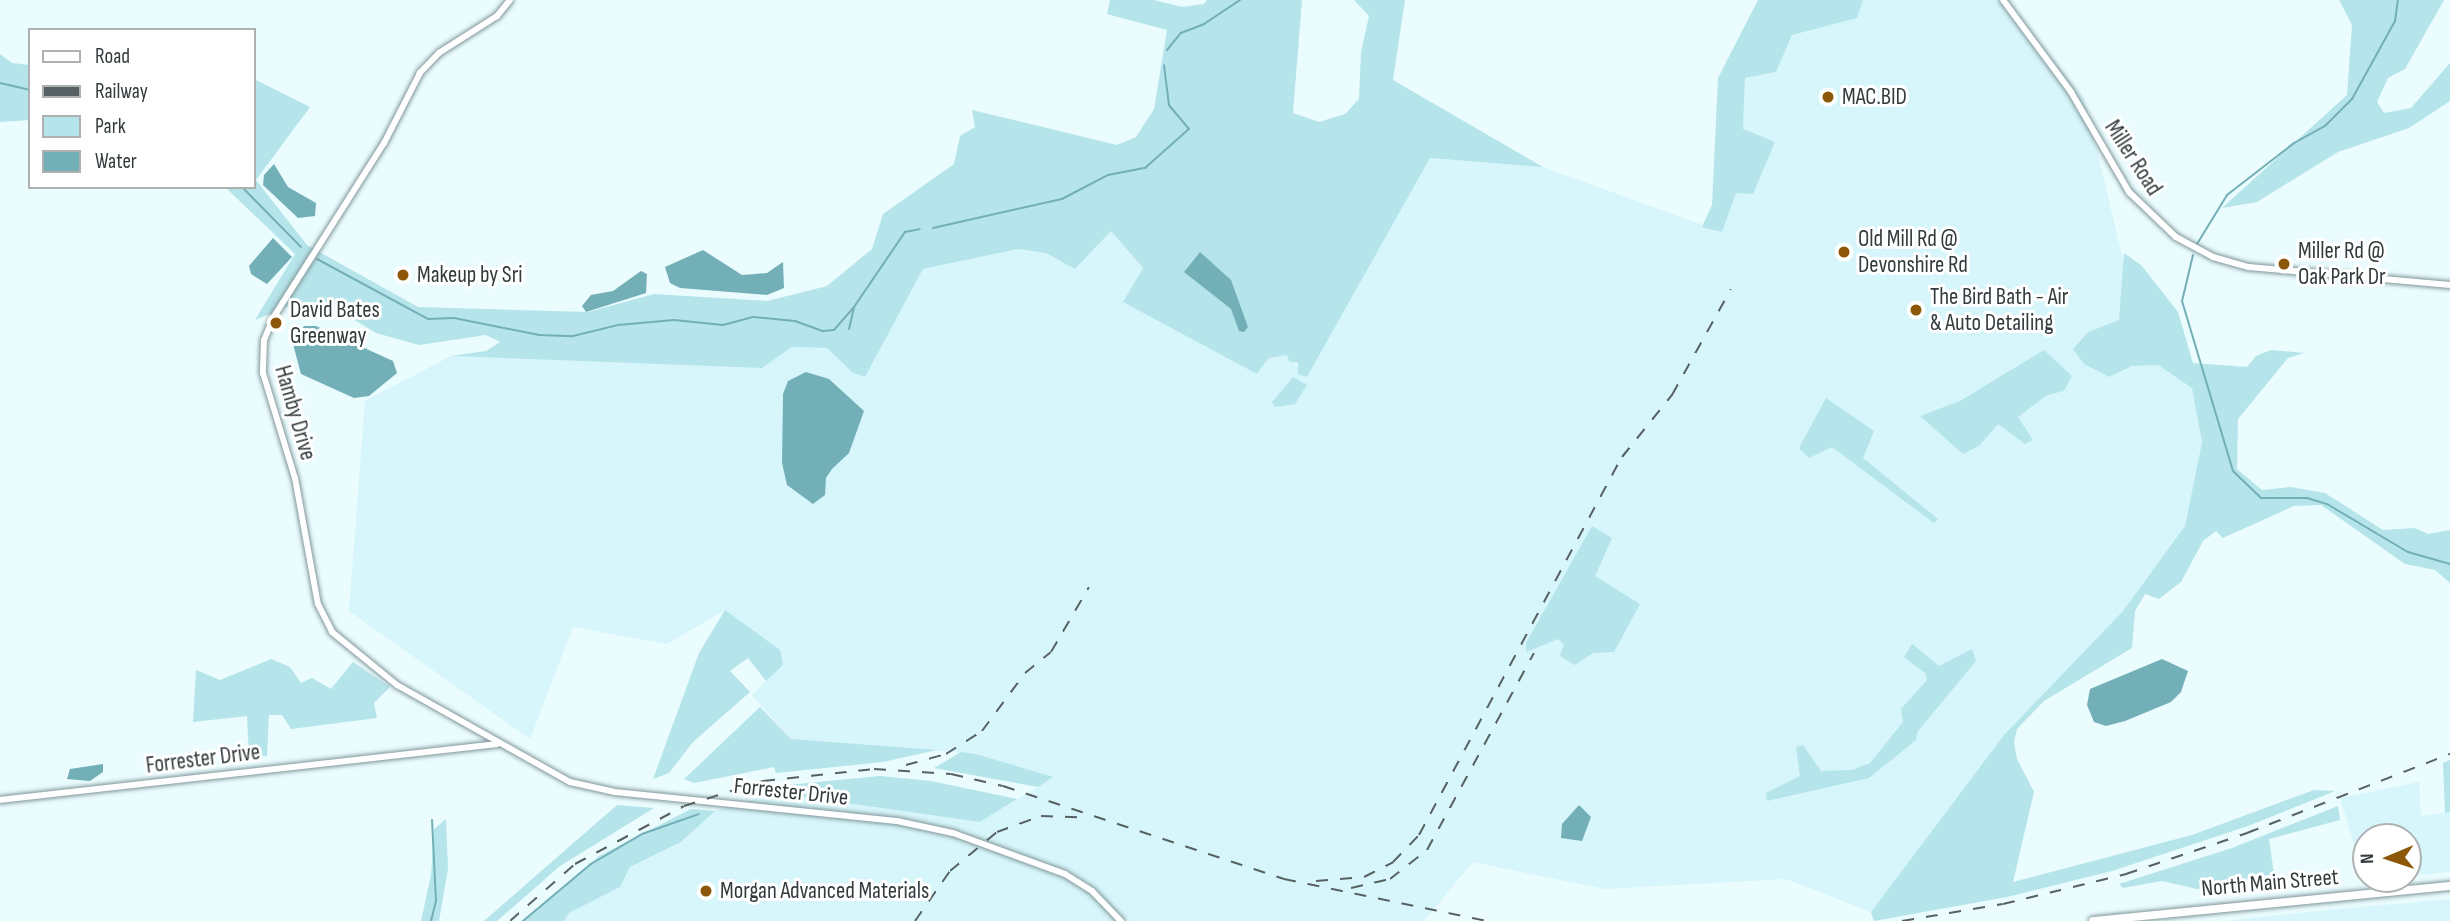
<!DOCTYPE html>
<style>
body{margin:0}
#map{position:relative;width:2450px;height:921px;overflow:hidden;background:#eafcfe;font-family:"Sofia Sans Condensed",sans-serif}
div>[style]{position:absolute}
.built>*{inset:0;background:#d6f6fb}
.green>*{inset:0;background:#b5e4ea}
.water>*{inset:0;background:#73afb7}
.stream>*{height:2px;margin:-1px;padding:0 1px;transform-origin:1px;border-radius:1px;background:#73afb7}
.roads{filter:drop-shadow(0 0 2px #82979a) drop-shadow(0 0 2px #82979a)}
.minor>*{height:6px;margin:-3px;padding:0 3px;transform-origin:3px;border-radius:3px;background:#fff}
.major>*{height:8px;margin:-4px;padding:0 4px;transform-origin:4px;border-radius:4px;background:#fff}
.rail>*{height:2px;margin-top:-1px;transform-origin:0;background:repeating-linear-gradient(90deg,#576163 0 12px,transparent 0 24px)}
.dots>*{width:19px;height:19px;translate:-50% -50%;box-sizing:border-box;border:4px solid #fff;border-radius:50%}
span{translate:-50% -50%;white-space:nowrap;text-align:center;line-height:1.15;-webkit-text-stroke:6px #fff;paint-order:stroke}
.poi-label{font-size:23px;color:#333b3d}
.left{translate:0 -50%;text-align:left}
.street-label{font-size:23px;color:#333b3d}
.legend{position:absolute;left:28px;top:28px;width:228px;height:161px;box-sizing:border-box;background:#fff;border:2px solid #adb1b1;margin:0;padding:9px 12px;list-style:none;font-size:21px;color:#333b3d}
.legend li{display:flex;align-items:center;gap:14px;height:35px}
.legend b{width:35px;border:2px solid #adb1b1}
.north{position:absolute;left:2352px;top:823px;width:70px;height:70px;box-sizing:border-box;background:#fff;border:2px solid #adb1b1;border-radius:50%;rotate:268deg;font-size:19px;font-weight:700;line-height:28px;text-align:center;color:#333b3d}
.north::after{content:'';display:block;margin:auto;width:24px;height:32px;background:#8d570a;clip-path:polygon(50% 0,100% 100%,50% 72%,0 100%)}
</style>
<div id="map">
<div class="built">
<i style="clip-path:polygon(1863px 0,2005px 0,2084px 98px,2125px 267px,2119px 320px,2088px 332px,2109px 377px,2132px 366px,2158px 365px,2193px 388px,2202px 442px,2185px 526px,2123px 611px,2004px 735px,1871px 912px,1786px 879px,1604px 889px,1473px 862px,1424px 921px,564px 921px,569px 913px,620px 887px,630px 867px,681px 842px,715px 811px,775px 793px,980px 822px,1052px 778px,976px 754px,791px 739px,752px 695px,782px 665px,725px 610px,667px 644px,573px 627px,530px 739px,349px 611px,365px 401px,451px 356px,762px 368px,792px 347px,828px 348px,853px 373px,865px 377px,923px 269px,1018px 249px,1046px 253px,1075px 269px,1111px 231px,1143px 268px,1124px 302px,1258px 374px,1269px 358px,1287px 354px,1307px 377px,1430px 158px,1543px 167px,1722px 232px,1736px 192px,1774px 143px,1743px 129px,1745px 78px,1776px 72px,1792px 35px,1856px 18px)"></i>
<i style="clip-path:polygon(2419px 782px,2421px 816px,2450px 812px,2450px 872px,2408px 876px,2408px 837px,2366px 837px,2366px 879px,2385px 879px,2365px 881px,2340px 798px)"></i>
<i style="clip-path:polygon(2450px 899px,2450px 921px,2224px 921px,2316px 911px)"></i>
</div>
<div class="green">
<i style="clip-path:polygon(1110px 0,1154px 0,1182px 7px,1204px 4px,1207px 0,1302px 0,1293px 113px,1319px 122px,1345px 114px,1359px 99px,1361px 52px,1369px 16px,1354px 0,1405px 0,1393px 80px,1543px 167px,1430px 158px,1307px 377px,1298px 374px,1298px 363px,1289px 361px,1287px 355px,1269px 358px,1257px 374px,1123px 302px,1143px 268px,1111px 231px,1075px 269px,1046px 253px,1018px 249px,923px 269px,865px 377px,853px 373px,827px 348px,792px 347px,762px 368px,451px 356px,486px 351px,500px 342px,486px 335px,419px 345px,376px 333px,330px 305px,298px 302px,255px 320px,295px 254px,225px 187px,254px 187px,254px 79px,310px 107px,256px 180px,307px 245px,418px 307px,588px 312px,654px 294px,767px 301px,827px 286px,872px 249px,883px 214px,954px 164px,960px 136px,975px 127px,972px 110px,1117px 145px,1136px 137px,1154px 109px,1167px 30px,1107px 14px)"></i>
<i style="clip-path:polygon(1758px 0,1863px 0,1857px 18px,1792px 35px,1776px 72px,1745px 78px,1743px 129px,1775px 142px,1753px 194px,1736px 193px,1722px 232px,1702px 227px,1712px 205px,1718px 78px)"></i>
<i style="clip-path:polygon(2339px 0,2444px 0,2405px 69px,2388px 78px,2377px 102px,2384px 113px,2411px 108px,2450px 63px,2450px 101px,2409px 128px,2338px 152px,2257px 202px,2222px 208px,2347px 95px,2352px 25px)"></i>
<i style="clip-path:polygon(0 54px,12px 63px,30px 65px,30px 120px,0 122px)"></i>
<i style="clip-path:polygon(2124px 253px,2142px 266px,2178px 312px,2193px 363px,2247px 367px,2256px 356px,2271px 350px,2304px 353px,2288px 358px,2238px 419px,2237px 469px,2262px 490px,2291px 487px,2325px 493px,2383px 530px,2415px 528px,2428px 534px,2450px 530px,2450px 583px,2435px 570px,2405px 564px,2321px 505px,2294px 506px,2223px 538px,2216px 531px,2203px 541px,2181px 582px,2159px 599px,2145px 594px,2135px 611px,2132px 648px,2044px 701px,2017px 729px,2014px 742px,2017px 759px,2034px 792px,2013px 882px,2192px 835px,2314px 790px,2335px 791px,2248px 826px,2112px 871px,2007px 897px,1874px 921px,1871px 912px,2004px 735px,2123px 611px,2185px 526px,2202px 442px,2192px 388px,2158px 365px,2132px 366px,2109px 377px,2084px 364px,2073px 349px,2088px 332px,2119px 320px)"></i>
<i style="clip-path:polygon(2044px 350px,2072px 376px,2064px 391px,2047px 395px,2018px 417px,2033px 440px,2025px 444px,1998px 424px,1979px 446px,1963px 454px,1920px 416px,1960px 401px)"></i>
<i style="clip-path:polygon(1293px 377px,1307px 385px,1295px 404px,1275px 407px,1272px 402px)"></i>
<i style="clip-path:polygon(1826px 398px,1874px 431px,1863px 458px,1938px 519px,1934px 523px,1832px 447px,1809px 458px,1799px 448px)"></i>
<i style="clip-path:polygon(1592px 526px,1612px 538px,1595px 576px,1640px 604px,1614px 652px,1593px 653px,1575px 665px,1560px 656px,1564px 644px,1558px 639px,1526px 652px,1526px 643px)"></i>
<i style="clip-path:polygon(725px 610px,780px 650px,783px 665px,766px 681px,748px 658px,730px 671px,750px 692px,693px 742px,669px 773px,653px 779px,699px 653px)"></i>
<i style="clip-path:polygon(1912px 644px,1939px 666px,1972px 649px,1976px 661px,1918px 731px,1916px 740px,1869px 778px,1767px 801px,1766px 793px,1800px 776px,1796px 747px,1803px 745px,1821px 771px,1852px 770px,1870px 763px,1903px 722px,1901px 709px,1927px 680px,1925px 673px,1904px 657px)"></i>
<i style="clip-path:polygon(271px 659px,290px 667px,301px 683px,312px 678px,331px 689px,353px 662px,390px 687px,374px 703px,377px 718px,291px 729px,282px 715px,269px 715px,267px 756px,249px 757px,247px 716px,193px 722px,196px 670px,220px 680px)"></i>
<i style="clip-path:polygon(760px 707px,791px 739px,937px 750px,883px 762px,776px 773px,774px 767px,694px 783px,684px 779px)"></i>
<i style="clip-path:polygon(961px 752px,976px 754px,1053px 777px,1038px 787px,934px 768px)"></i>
<i style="clip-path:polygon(2450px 760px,2450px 812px,2445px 813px,2443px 763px)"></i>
<i style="clip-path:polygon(880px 776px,931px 781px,1017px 799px,980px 822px,775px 793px,777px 786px)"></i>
<i style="clip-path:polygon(617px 805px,654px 808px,560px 866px,497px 921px,484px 921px)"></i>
<i style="clip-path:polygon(2338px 806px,2340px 820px,2269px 839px,2274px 874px,2197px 889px,2162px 881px,2123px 888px,2119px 884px,2232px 848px)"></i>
<i style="clip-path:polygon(691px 809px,715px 811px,681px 842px,630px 867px,620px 887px,569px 913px,564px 921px,522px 921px,599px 856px)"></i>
<i style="clip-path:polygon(446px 819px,448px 869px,439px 921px,421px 921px,431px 875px,434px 829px)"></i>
</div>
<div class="water">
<i style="clip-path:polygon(274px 164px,288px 187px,316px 203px,315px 216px,298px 218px,263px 185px,264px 175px)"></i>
<i style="clip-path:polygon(273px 238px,292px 257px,267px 284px,251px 274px,249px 266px)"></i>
<i style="clip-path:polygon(703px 250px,742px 275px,767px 273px,783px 262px,784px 288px,767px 295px,680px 288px,670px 283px,665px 267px)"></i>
<i style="clip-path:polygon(1200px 252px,1231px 280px,1248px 327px,1244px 332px,1239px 331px,1231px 309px,1184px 272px)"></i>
<i style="clip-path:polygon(641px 271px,647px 274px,646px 293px,586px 312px,582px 306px,591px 295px,613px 291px)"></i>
<i style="clip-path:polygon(304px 326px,316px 326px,393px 361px,397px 373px,369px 396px,354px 398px,301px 374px,293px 344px)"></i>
<i style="clip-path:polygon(806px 372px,829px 379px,864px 411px,849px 453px,832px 469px,826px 478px,825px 495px,813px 504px,787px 485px,782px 463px,783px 394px,788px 381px)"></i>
<i style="clip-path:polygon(2162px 659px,2188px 671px,2181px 692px,2171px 702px,2125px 721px,2106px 726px,2094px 722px,2087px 705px,2090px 689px)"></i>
<i style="clip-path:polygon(103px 764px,103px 772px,90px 781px,67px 779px,70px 769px)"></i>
<i style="clip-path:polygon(1579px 805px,1591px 817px,1582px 841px,1561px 838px,1562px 824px)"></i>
</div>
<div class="stream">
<i style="left:1167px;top:50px;width:22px;rotate:-51deg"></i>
<i style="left:1181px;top:33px;width:25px;rotate:-21deg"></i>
<i style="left:1204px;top:24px;width:43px;rotate:-33.7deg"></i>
<i style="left:0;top:83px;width:31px;rotate:13deg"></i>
<i style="left:242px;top:187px;width:84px;rotate:45.5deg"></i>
<i style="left:933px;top:228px;width:132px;rotate:-12.7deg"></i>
<i style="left:1062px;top:199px;width:52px;rotate:-27.6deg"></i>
<i style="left:1108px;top:175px;width:38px;rotate:-11deg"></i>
<i style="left:1145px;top:168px;width:59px;rotate:-41.6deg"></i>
<i style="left:1189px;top:129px;width:31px;rotate:-130deg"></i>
<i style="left:1169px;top:105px;width:40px;rotate:-97.1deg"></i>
<i style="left:2197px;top:244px;width:57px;rotate:-58.5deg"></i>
<i style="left:2227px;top:195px;width:85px;rotate:-37.8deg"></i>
<i style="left:2294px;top:143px;width:35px;rotate:-29deg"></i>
<i style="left:2325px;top:126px;width:38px;rotate:-45deg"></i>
<i style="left:2352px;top:99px;width:89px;rotate:-61.1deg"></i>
<i style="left:2395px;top:21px;width:21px;rotate:-82deg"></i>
<i style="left:2193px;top:255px;width:47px;rotate:103.4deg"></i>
<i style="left:2182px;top:301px;width:177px;rotate:73.3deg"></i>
<i style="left:2233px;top:471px;width:39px;rotate:44deg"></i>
<i style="left:2261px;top:498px;width:46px"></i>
<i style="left:2307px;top:498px;width:21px;rotate:17deg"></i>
<i style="left:2327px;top:504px;width:94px;rotate:30.7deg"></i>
<i style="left:2408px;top:552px;width:44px;rotate:15.9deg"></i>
<i style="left:317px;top:259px;width:126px;rotate:28.4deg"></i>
<i style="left:428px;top:319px;width:26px;rotate:-2deg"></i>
<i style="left:454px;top:318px;width:87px;rotate:11.3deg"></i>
<i style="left:539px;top:335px;width:34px;rotate:2deg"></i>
<i style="left:573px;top:336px;width:46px;rotate:-13.7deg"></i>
<i style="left:618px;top:325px;width:56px;rotate:-5.1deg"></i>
<i style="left:674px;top:320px;width:49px;rotate:5.8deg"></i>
<i style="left:723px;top:325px;width:31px;rotate:-15deg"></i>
<i style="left:753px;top:317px;width:42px;rotate:5.4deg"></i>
<i style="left:795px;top:321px;width:30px;rotate:20deg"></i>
<i style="left:823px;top:331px;width:11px;rotate:-5deg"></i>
<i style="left:834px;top:330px;width:30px;rotate:-49deg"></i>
<i style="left:854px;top:307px;width:91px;rotate:-55.8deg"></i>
<i style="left:905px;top:232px;width:15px;rotate:-11deg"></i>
<i style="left:849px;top:329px;width:22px;rotate:-77deg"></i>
<i style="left:431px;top:921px;width:21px;rotate:-76deg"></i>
<i style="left:436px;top:901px;width:81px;rotate:-92.8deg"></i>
<i style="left:523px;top:921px;width:89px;rotate:-40deg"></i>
<i style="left:591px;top:864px;width:59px;rotate:-30.5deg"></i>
<i style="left:642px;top:834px;width:60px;rotate:-19.3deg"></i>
</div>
<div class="roads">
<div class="minor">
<i style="left:510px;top:0;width:21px;rotate:129deg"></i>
<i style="left:497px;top:16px;width:69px;rotate:147.5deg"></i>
<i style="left:439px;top:53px;width:28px;rotate:134deg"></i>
<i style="left:420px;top:73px;width:79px;rotate:117.2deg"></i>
<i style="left:384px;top:143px;width:207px;rotate:122.4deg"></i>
<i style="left:273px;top:318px;width:24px;rotate:112deg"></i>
<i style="left:264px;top:340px;width:33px;rotate:92deg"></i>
<i style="left:263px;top:373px;width:110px;rotate:73.1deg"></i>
<i style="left:295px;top:478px;width:128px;rotate:79.7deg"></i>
<i style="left:318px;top:604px;width:31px;rotate:63deg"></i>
<i style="left:332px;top:632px;width:84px;rotate:39.2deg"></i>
<i style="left:397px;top:685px;width:198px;rotate:29.3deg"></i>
<i style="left:570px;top:782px;width:46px;rotate:12.5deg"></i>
<i style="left:615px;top:792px;width:283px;rotate:5.9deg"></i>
<i style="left:897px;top:821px;width:57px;rotate:12.1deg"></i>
<i style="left:953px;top:833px;width:119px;rotate:20.1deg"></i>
<i style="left:1065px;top:874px;width:32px;rotate:32deg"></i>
<i style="left:1092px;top:891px;width:42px;rotate:46deg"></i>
<i style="left:2003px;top:0;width:114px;rotate:53.5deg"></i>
<i style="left:2071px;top:92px;width:116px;rotate:59.9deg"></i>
<i style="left:2129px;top:192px;width:65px;rotate:43.8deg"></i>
<i style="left:2176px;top:237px;width:42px;rotate:28.4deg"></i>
<i style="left:2213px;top:257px;width:37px;rotate:16deg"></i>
<i style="left:2249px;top:267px;width:202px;rotate:5.1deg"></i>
<i style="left:0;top:800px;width:500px;rotate:-6.43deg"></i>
</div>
<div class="major">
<i style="left:2093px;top:921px;width:359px;rotate:-5.6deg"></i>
</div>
</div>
<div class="rail">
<i style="left:906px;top:765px;width:41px;rotate:-15.4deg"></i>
<i style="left:946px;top:754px;width:43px;rotate:-32.6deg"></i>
<i style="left:982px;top:731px;width:72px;rotate:-53.4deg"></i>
<i style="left:1025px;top:673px;width:33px;rotate:-39deg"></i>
<i style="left:1051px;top:652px;width:75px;rotate:-59.7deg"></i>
<i style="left:1316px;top:881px;width:48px;rotate:-4.8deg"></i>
<i style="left:1364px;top:877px;width:33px;rotate:-27deg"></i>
<i style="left:1393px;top:862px;width:37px;rotate:-46deg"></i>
<i style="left:1419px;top:835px;width:429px;rotate:-61.8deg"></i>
<i style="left:1622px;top:457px;width:80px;rotate:-51.1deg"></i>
<i style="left:1672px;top:395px;width:121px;rotate:-60.9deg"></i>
<i style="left:1351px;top:888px;width:40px;rotate:-13deg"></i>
<i style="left:1390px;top:879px;width:47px;rotate:-38.1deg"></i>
<i style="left:1427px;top:850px;width:224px;rotate:-61.5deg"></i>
<i style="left:510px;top:921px;width:86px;rotate:-41.2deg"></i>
<i style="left:575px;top:864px;width:123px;rotate:-28deg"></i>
<i style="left:684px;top:806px;width:83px;rotate:-17.6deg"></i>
<i style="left:763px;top:781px;width:112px;rotate:-6.2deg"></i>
<i style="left:874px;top:769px;width:77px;rotate:3.7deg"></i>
<i style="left:951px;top:774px;width:53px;rotate:13deg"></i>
<i style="left:1003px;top:786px;width:296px;rotate:18.3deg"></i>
<i style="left:1284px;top:879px;width:207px;rotate:11.7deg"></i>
<i style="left:915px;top:921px;width:61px;rotate:-55deg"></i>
<i style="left:950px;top:871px;width:61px;rotate:-39.7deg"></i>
<i style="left:997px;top:832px;width:47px;rotate:-20deg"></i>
<i style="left:1041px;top:816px;width:37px;rotate:2deg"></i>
<i style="left:1902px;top:921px;width:102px;rotate:-9.6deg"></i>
<i style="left:2003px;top:904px;width:127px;rotate:-13.7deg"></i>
<i style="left:2126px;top:874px;width:128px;rotate:-18.7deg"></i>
<i style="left:2247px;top:833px;width:218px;rotate:-21.3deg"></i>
</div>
<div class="dots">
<i style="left:1828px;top:97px;background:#8d570a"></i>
<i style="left:1844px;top:252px;background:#8d570a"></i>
<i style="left:2284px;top:264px;background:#8d570a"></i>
<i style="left:403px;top:275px;background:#8d570a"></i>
<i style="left:1916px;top:310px;background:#8d570a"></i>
<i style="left:276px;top:323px;background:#8d570a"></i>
<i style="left:706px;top:891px;background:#8d570a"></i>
</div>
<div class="poi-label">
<span class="left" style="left:1842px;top:97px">MAC.BID</span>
<span class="left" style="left:1858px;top:252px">Old Mill Rd @<br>Devonshire Rd</span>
<span class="left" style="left:2298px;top:264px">Miller Rd @<br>Oak Park Dr</span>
<span class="left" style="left:417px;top:275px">Makeup by Sri</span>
<span class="left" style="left:1930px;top:310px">The Bird Bath - Air<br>&amp; Auto Detailing</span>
<span class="left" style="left:290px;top:323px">David Bates<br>Greenway</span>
<span class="left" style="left:720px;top:891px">Morgan Advanced Materials</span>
</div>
<div class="street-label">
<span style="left:2133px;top:158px;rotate:57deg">Miller Road</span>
<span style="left:295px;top:413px;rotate:74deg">Hamby Drive</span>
<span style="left:203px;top:759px;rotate:-7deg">Forrester Drive</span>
<span style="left:791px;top:792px;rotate:6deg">Forrester Drive</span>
<span style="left:2270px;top:883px;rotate:-5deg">North Main Street</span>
</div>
<ul class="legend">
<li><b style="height:9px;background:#fff"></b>Road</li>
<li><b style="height:9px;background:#576163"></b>Railway</li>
<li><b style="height:19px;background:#b5e4ea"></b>Park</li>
<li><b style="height:19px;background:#73afb7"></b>Water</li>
</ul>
<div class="north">N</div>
</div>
